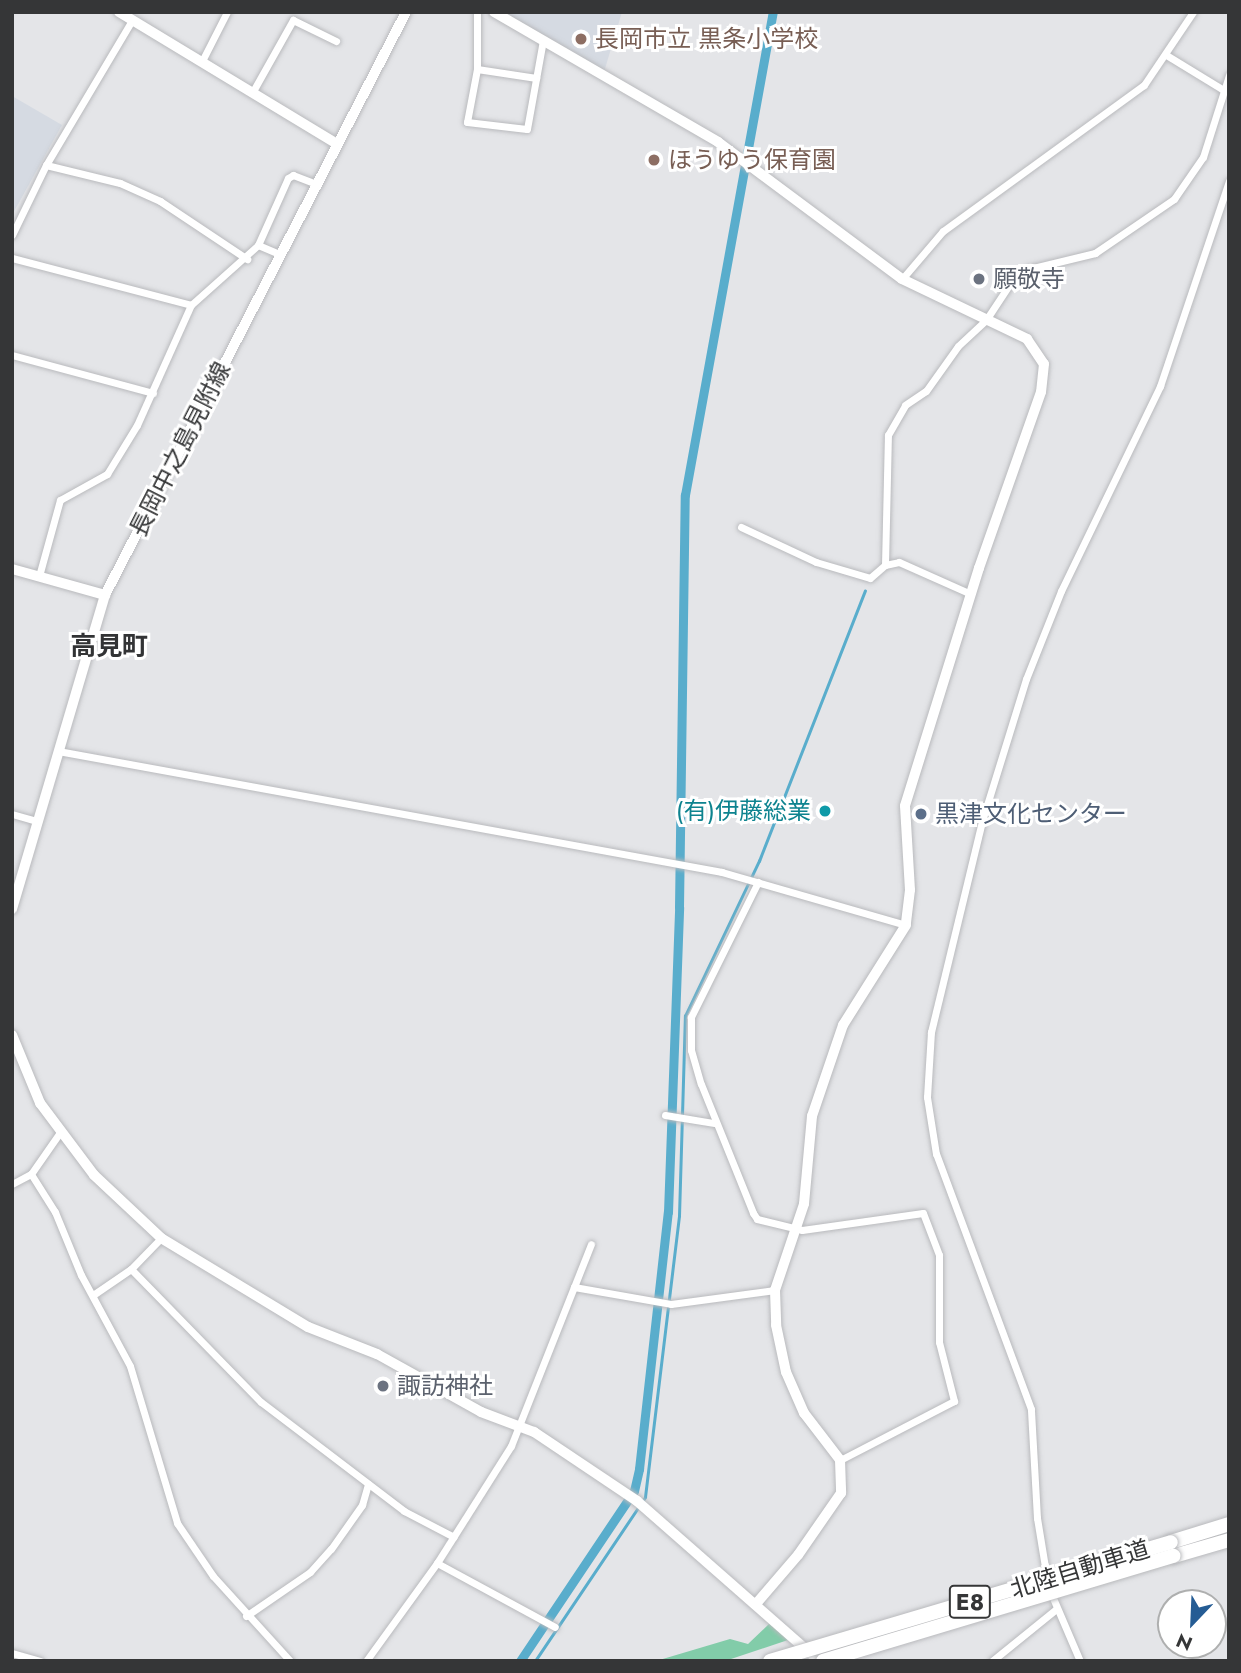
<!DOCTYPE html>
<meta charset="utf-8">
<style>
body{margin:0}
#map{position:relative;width:1241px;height:1673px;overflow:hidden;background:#e4e5e8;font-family:Jost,"Noto Sans JP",sans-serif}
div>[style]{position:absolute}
.built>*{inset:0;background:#d5dae2}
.green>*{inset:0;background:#82cca9}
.stream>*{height:2.5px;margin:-1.25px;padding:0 1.25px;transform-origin:1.25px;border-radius:1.25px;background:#59adcc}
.canal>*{height:9px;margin:-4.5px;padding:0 4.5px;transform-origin:4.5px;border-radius:4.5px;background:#59adcc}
.roads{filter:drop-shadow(0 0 2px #b9babd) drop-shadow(0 0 2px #b9babd)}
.minor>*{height:7px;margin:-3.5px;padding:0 3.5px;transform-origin:3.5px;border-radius:3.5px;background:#fff}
.tertiary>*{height:10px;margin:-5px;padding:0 5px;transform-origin:5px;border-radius:5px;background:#fff}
.secondary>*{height:10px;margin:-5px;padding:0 5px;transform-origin:5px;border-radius:5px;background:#fff}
.motorway>*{height:14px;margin:-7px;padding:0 7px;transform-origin:7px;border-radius:7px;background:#fff}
.bridges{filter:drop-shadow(0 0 2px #b9babd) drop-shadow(0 0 2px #b9babd)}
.motorway-bridge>*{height:14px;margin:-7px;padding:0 7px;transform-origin:7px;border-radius:7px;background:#fff}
.dots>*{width:19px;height:19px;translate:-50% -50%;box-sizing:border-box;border:4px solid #fff;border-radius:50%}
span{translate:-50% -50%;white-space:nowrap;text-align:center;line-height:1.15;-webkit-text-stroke:6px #fff;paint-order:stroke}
.shield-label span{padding:2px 5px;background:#fff;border:2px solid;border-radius:5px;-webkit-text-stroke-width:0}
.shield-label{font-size:23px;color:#353637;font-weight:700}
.education-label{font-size:24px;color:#785e54}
.left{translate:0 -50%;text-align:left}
.worship-label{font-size:24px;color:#5b616d}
.street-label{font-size:24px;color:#353637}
.culture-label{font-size:24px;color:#0d838f}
.right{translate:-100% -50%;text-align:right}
.service-label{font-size:24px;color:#4e5e75}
.neighbourhood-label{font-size:26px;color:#323335;font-weight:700}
.frame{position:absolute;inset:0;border:14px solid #353637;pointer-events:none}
.north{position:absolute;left:1157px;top:1589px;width:70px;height:70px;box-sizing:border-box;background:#fff;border:2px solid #aeafaf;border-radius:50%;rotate:203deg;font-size:19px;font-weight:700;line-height:28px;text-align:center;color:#353637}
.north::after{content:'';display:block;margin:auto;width:24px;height:32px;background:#255c94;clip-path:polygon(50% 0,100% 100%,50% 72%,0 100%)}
</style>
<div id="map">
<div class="built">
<i style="clip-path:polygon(500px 12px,622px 12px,604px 72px)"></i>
<i style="clip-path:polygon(12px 96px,62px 125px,12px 215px)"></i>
</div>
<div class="green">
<i style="clip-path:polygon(770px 1623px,788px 1640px,725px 1661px,656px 1661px,730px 1639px,748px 1644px)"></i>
</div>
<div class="stream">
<i style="left:535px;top:1661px;width:197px;rotate:-56.1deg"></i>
<i style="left:645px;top:1497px;width:283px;rotate:-83.1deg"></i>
<i style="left:679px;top:1216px;width:200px;rotate:-88.3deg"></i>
<i style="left:685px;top:1016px;width:172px;rotate:-64.5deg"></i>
<i style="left:759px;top:861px;width:290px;rotate:-68.6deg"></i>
</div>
<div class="canal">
<i style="left:520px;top:1661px;width:205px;rotate:-56.2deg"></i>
<i style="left:634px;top:1491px;width:23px;rotate:-77deg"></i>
<i style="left:639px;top:1469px;width:259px;rotate:-83.6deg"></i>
<i style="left:668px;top:1212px;width:305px;rotate:-87.9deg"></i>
<i style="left:679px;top:907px;width:412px;rotate:-89.2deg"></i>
<i style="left:685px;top:495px;width:491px;rotate:-79.7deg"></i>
</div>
<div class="roads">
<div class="minor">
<i style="left:477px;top:12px;width:57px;rotate:90deg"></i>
<i style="left:477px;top:69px;width:54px;rotate:100.7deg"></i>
<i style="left:467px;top:122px;width:60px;rotate:6.7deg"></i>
<i style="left:527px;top:129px;width:90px;rotate:-79.8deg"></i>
<i style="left:1168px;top:56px;width:63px;rotate:31.4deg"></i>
<i style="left:202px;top:61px;width:55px;rotate:-63deg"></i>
<i style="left:477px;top:69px;width:60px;rotate:8.7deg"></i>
<i style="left:252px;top:93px;width:84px;rotate:-60.7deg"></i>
<i style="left:293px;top:20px;width:48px;rotate:26deg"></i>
<i style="left:46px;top:165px;width:76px;rotate:13.7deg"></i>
<i style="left:120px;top:183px;width:44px;rotate:24.2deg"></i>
<i style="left:160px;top:201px;width:105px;rotate:33.7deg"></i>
<i style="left:12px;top:235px;width:78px;rotate:-64.1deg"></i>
<i style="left:46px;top:165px;width:169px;rotate:-59.3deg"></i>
<i style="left:258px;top:245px;width:25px;rotate:23deg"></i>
<i style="left:12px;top:258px;width:185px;rotate:14.7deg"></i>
<i style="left:902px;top:279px;width:63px;rotate:-49.5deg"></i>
<i style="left:943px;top:231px;width:248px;rotate:-36deg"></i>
<i style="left:1144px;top:85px;width:88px;rotate:-56.1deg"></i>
<i style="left:12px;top:355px;width:146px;rotate:15.1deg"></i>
<i style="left:741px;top:527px;width:83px;rotate:25deg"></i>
<i style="left:816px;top:562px;width:56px;rotate:16.5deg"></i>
<i style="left:870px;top:578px;width:20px;rotate:-41deg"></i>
<i style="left:885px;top:565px;width:14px;rotate:-12deg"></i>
<i style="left:899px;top:562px;width:79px;rotate:24deg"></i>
<i style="left:885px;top:565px;width:130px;rotate:-88.7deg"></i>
<i style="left:888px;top:435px;width:34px;rotate:-60deg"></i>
<i style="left:905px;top:405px;width:25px;rotate:-34deg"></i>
<i style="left:926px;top:391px;width:55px;rotate:-54.6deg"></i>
<i style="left:958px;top:346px;width:38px;rotate:-43deg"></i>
<i style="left:986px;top:320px;width:49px;rotate:-56.6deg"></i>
<i style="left:1013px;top:279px;width:19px;rotate:-32deg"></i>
<i style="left:1029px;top:269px;width:68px;rotate:-13.6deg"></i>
<i style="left:1095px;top:253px;width:96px;rotate:-34.4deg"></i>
<i style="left:1174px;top:199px;width:51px;rotate:-55.4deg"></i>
<i style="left:1203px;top:157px;width:86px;rotate:-72.4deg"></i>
<i style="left:39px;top:576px;width:79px;rotate:-74.6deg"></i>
<i style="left:60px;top:500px;width:54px;rotate:-29deg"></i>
<i style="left:107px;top:474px;width:57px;rotate:-58.5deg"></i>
<i style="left:137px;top:425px;width:132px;rotate:-65.8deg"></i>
<i style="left:191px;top:305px;width:90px;rotate:-41.8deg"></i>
<i style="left:258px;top:245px;width:73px;rotate:-65.9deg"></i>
<i style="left:288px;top:178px;width:6px;rotate:-31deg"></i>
<i style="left:293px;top:175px;width:25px;rotate:21deg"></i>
<i style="left:58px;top:751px;width:675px;rotate:10.33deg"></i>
<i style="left:722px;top:872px;width:191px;rotate:16.1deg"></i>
<i style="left:12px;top:814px;width:26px;rotate:16deg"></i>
<i style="left:758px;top:882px;width:151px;rotate:116.4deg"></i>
<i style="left:691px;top:1017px;width:33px;rotate:90deg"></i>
<i style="left:691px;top:1050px;width:35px;rotate:74deg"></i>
<i style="left:701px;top:1084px;width:139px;rotate:68deg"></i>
<i style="left:753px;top:1213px;width:7px;rotate:56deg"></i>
<i style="left:757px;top:1219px;width:46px;rotate:13.7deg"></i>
<i style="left:802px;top:1230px;width:122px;rotate:-8deg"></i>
<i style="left:923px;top:1213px;width:45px;rotate:69.1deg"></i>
<i style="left:939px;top:1255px;width:87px;rotate:90deg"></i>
<i style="left:939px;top:1342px;width:61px;rotate:75.7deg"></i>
<i style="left:954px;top:1401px;width:128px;rotate:152.6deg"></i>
<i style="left:665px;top:1115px;width:50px;rotate:9.3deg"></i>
<i style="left:31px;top:1174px;width:45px;rotate:57.7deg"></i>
<i style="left:55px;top:1212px;width:68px;rotate:67.6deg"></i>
<i style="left:81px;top:1275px;width:103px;rotate:61.7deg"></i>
<i style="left:130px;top:1366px;width:164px;rotate:73.3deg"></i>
<i style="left:177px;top:1523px;width:64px;rotate:55.8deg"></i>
<i style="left:213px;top:1576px;width:115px;rotate:47.8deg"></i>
<i style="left:12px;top:1184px;width:21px;rotate:-28deg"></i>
<i style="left:31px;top:1174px;width:52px;rotate:-55.1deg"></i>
<i style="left:131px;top:1269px;width:186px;rotate:45.7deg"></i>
<i style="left:261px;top:1402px;width:180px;rotate:37.3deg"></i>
<i style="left:404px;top:1511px;width:56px;rotate:27.5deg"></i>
<i style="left:574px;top:1287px;width:46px;rotate:-68.4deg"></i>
<i style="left:93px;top:1295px;width:46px;rotate:-34.4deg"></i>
<i style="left:131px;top:1269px;width:43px;rotate:-45.9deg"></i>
<i style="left:437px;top:1563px;width:134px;rotate:28.5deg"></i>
<i style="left:1047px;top:1579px;width:62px;rotate:-99.3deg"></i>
<i style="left:1037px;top:1518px;width:109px;rotate:-93.2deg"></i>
<i style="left:1031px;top:1409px;width:272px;rotate:-110.4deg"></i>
<i style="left:936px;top:1154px;width:58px;rotate:-99deg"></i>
<i style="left:927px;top:1097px;width:65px;rotate:-86.5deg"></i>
<i style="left:931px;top:1032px;width:217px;rotate:-76.4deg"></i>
<i style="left:982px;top:821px;width:149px;rotate:-72.8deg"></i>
<i style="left:1026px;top:679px;width:95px;rotate:-68.3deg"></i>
<i style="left:1061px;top:591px;width:228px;rotate:-64.2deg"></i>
<i style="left:1160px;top:386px;width:216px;rotate:-71.4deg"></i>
<i style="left:1050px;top:1591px;width:76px;rotate:66.8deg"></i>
<i style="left:246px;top:1616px;width:78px;rotate:-34.5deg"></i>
<i style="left:310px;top:1572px;width:31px;rotate:-48deg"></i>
<i style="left:331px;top:1549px;width:54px;rotate:-54.8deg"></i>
<i style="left:362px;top:1505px;width:22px;rotate:-74deg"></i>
<i style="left:12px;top:1653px;width:29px;rotate:16deg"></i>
<i style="left:366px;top:1661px;width:121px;rotate:-54.1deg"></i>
<i style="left:437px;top:1563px;width:138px;rotate:-57.7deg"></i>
<i style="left:511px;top:1446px;width:171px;rotate:-68.4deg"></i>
<i style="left:574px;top:1287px;width:98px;rotate:9.9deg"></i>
<i style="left:671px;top:1304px;width:105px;rotate:-7.7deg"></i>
<i style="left:992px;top:1661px;width:81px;rotate:-39deg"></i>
</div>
<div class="tertiary">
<i style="left:119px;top:12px;width:255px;rotate:31.2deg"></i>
<i style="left:494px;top:12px;width:259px;rotate:30.1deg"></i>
<i style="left:718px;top:142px;width:229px;rotate:36.7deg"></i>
<i style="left:902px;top:279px;width:139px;rotate:25.6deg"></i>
<i style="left:1027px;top:339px;width:30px;rotate:56deg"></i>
<i style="left:1044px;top:364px;width:28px;rotate:96deg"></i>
<i style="left:1041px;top:392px;width:187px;rotate:109.4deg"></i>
<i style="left:979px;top:568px;width:249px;rotate:107.3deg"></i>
<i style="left:905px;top:806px;width:84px;rotate:86.6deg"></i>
<i style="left:910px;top:890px;width:35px;rotate:97deg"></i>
<i style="left:906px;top:925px;width:118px;rotate:122.2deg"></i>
<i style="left:843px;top:1025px;width:96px;rotate:108.8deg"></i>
<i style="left:812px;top:1116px;width:88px;rotate:95.2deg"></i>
<i style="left:804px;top:1204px;width:91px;rotate:108.6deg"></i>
<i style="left:775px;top:1290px;width:35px;rotate:88deg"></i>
<i style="left:776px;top:1325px;width:48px;rotate:78deg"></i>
<i style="left:786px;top:1372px;width:45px;rotate:66.3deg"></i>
<i style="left:804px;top:1413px;width:59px;rotate:52.5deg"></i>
<i style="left:840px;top:1460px;width:33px;rotate:88deg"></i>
<i style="left:841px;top:1493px;width:75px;rotate:124.7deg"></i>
<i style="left:798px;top:1555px;width:65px;rotate:130.6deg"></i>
<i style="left:12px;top:569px;width:97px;rotate:15.6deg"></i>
<i style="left:12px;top:1035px;width:74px;rotate:67.6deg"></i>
<i style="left:40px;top:1103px;width:90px;rotate:53.1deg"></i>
<i style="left:94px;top:1175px;width:92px;rotate:43.2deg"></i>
<i style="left:161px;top:1238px;width:172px;rotate:31.2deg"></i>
<i style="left:308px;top:1327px;width:74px;rotate:21.4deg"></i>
<i style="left:377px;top:1354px;width:119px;rotate:29.1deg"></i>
<i style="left:481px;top:1412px;width:57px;rotate:20.7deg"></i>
<i style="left:534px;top:1432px;width:124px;rotate:33.8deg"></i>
<i style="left:637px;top:1501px;width:242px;rotate:41.3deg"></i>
</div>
<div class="secondary">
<i style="left:12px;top:909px;width:327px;rotate:-73.5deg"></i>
<i style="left:105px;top:595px;width:656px;rotate:-62.69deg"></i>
</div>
<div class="motorway">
<i style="left:1171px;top:1542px;width:61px;rotate:-17.2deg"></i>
<i style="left:1174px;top:1556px;width:57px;rotate:-16.2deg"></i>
</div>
</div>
<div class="bridges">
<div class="motorway-bridge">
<i style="left:770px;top:1661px;width:418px;rotate:-16.5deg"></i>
<i style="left:823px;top:1661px;width:366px;rotate:-16.7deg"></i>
</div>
</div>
<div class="dots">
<i style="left:581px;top:39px;background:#8d6e63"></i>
<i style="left:654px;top:160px;background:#8d6e63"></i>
<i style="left:979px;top:279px;background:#6b7280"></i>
<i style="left:825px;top:811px;background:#0f9aa8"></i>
<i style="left:921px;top:814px;background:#5c6f8a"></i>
<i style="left:383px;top:1386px;background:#6b7280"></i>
</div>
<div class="shield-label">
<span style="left:970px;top:1602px">E8</span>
</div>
<div class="education-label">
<span class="left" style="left:595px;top:39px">長岡市立 黒条小学校</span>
<span class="left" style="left:668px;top:160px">ほうゆう保育園</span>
</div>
<div class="worship-label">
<span class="left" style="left:993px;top:279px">願敬寺</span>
<span class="left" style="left:397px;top:1386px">諏訪神社</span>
</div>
<div class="street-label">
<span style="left:180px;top:449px;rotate:-63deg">長岡中之島見附線</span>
<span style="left:1080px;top:1569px;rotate:-17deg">北陸自動車道</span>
</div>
<div class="culture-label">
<span class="right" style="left:811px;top:811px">(有)伊藤総業</span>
</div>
<div class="service-label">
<span class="left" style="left:935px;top:814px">黒津文化センター</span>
</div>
<div class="neighbourhood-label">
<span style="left:109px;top:647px">高見町</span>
</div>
<div class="frame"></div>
<div class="north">N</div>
</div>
